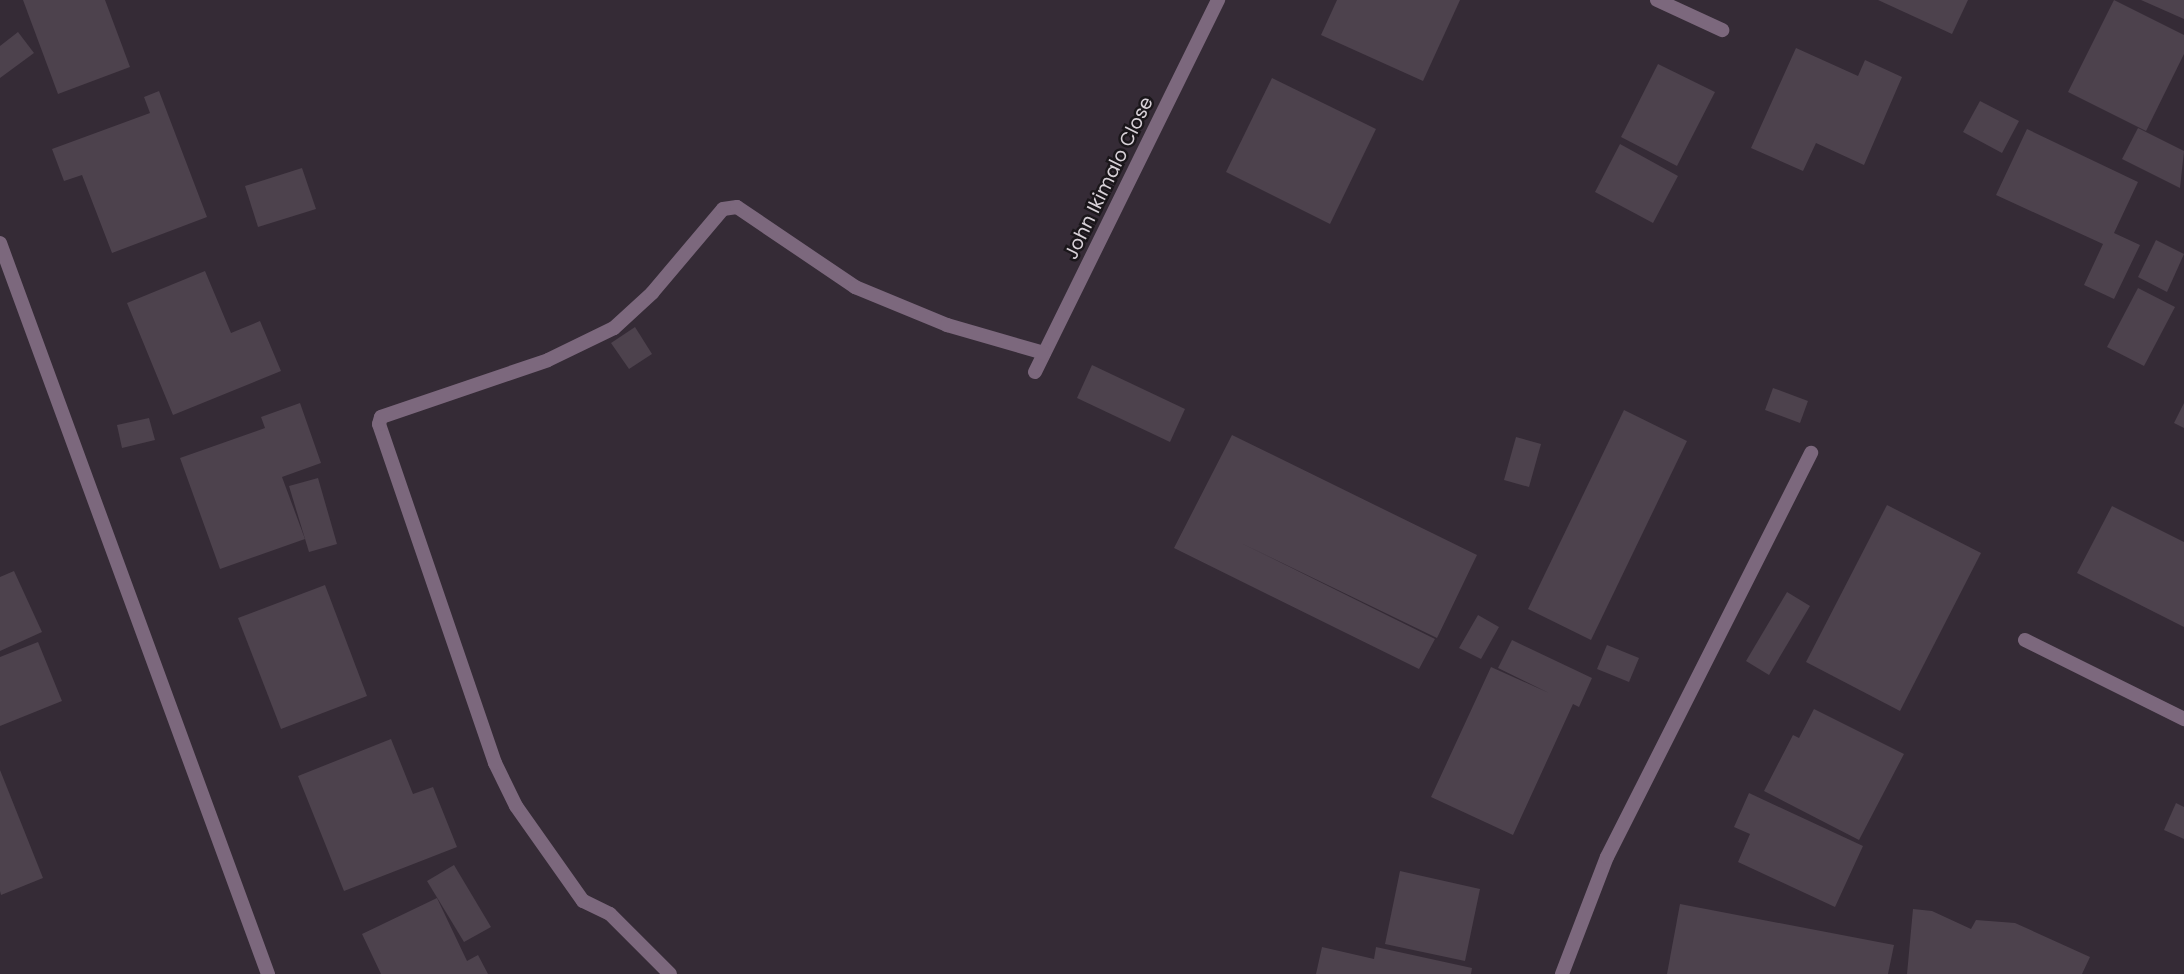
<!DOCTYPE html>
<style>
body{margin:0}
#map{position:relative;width:2184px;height:974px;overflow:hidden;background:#352b36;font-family:Poppins,sans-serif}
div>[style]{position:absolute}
.building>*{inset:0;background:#4d424d}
.street>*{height:14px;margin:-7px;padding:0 7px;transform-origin:7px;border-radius:7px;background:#7c687d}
span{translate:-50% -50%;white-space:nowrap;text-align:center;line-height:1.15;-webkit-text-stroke:5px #1a161a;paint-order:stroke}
.street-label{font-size:19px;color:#d7d0d7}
</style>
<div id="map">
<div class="building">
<i style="clip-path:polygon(23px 0,105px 0,130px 67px,58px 94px)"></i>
<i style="clip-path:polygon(1337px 0,1460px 0,1423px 81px,1321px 35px)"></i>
<i style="clip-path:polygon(1878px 0,1968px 0,1952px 34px)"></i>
<i style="clip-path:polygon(2114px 0,2184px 35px,2184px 54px,2146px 131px,2068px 92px)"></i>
<i style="clip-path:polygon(2141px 0,2184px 0,2184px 19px)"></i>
<i style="clip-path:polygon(18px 32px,34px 53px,0 78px,0 46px)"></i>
<i style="clip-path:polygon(1796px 48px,1858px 76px,1865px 60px,1902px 77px,1864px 165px,1816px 143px,1803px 171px,1751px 148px)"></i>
<i style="clip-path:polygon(1658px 64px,1715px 92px,1677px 166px,1621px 137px)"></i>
<i style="clip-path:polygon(1272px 78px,1376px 129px,1330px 224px,1226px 172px)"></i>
<i style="clip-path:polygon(159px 91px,207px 217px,112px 253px,82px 175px,64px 181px,52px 149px,150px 113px,144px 97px)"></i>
<i style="clip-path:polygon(1980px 101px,2019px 121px,2002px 153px,1963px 132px)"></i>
<i style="clip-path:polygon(2138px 128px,2184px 151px,2180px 188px,2122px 159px)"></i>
<i style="clip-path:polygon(2027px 129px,2138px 182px,2114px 233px,2140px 245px,2114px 299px,2084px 285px,2103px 244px,1996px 195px)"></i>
<i style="clip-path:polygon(1620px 144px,1678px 176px,1653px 223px,1595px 192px)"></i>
<i style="clip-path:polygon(302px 168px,316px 209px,258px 227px,245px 186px)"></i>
<i style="clip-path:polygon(2156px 240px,2184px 254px,2167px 292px,2138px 277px)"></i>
<i style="clip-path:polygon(205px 271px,231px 333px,260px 321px,281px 371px,173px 415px,127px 303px)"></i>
<i style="clip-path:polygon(2138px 288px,2175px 307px,2144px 366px,2107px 347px)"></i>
<i style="clip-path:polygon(635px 327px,652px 354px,629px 369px,611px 343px)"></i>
<i style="clip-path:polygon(1092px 365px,1185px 409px,1170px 442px,1077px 398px)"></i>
<i style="clip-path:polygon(1773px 388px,1808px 401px,1800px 423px,1765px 410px)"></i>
<i style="clip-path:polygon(300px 403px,321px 463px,282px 477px,305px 539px,220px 569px,180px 458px,265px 428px,261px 417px)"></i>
<i style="clip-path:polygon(2184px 403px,2184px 428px,2174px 423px)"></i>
<i style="clip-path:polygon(1624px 410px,1687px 441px,1591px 640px,1528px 609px)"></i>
<i style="clip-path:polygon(149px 418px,155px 440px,122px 448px,117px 425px)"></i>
<i style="clip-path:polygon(1232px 435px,1477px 555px,1437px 638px,1239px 542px,1435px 639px,1419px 669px,1174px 548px)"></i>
<i style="clip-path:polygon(1516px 437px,1541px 444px,1529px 487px,1504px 480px)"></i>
<i style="clip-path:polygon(318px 478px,337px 544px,309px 552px,289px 486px)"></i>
<i style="clip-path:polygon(1887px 505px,1981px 553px,1900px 711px,1806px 662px)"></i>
<i style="clip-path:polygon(2112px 506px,2184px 542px,2184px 627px,2077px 573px)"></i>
<i style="clip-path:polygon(14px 571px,42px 632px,0 651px,0 577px)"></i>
<i style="clip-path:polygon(325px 585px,367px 696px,281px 729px,238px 618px)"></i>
<i style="clip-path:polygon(1787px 592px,1810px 606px,1769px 675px,1746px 661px)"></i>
<i style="clip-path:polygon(1478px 615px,1499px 627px,1481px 659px,1459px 648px)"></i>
<i style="clip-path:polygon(1512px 640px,1592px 678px,1579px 707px,1573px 704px,1513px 835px,1431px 797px,1491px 667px,1549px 693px,1498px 668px)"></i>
<i style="clip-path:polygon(38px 642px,62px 701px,0 726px,0 657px)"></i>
<i style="clip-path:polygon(1607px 645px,1639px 658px,1629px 682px,1597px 669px)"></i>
<i style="clip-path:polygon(1814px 709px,1904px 754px,1859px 840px,1764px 791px,1793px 735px,1799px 738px)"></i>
<i style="clip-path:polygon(391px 739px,413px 794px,433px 787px,457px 847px,344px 891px,298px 776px)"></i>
<i style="clip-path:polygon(0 770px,43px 878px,1px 895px,0 891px)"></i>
<i style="clip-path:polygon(1749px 793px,1863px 846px,1835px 907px,1738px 862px,1750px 834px,1734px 827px)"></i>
<i style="clip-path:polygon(2176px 803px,2184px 807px,2184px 839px,2164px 830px)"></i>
<i style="clip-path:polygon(454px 865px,491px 927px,464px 942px,427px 881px)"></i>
<i style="clip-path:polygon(1400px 871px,1480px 889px,1465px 961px,1385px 944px)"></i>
<i style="clip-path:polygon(437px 898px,467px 961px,478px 955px,488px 974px,381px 974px,362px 934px)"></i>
<i style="clip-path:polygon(1680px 904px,1894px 945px,1888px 974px,1667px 974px)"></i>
<i style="clip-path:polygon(1913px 909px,1932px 911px,1971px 929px,1976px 920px,2015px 923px,2090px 957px,2082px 974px,1907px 974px)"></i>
<i style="clip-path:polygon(1322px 947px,1374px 959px,1376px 947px,1472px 968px,1471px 974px,1316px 974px)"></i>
</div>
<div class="street">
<i style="left:1657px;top:0;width:72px;rotate:24.8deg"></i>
<i style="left:0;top:243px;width:779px;rotate:69.87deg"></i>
<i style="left:1035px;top:372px;width:415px;rotate:-63.8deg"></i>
<i style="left:2025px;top:640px;width:178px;rotate:26.4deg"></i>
<i style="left:670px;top:974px;width:85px;rotate:-135deg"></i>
<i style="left:610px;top:914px;width:30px;rotate:-154deg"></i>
<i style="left:583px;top:901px;width:116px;rotate:-125.2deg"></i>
<i style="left:516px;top:806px;width:48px;rotate:-116deg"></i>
<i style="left:495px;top:763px;width:358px;rotate:-108.9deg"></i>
<i style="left:379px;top:424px;width:7px;rotate:-74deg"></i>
<i style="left:381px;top:417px;width:176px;rotate:-18.8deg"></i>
<i style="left:548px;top:360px;width:73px;rotate:-25.9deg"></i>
<i style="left:614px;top:328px;width:52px;rotate:-42.6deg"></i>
<i style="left:652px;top:293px;width:110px;rotate:-49.8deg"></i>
<i style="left:723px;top:209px;width:14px;rotate:-8deg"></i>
<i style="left:737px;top:207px;width:143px;rotate:34.1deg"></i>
<i style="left:855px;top:287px;width:100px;rotate:22.4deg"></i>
<i style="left:947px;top:325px;width:101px;rotate:16.1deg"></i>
<i style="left:1562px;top:974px;width:125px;rotate:-69deg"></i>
<i style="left:1607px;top:857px;width:453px;rotate:-63.2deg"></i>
</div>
<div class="street-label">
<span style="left:1109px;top:178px;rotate:-64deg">John Ikimalo Close</span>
</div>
</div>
